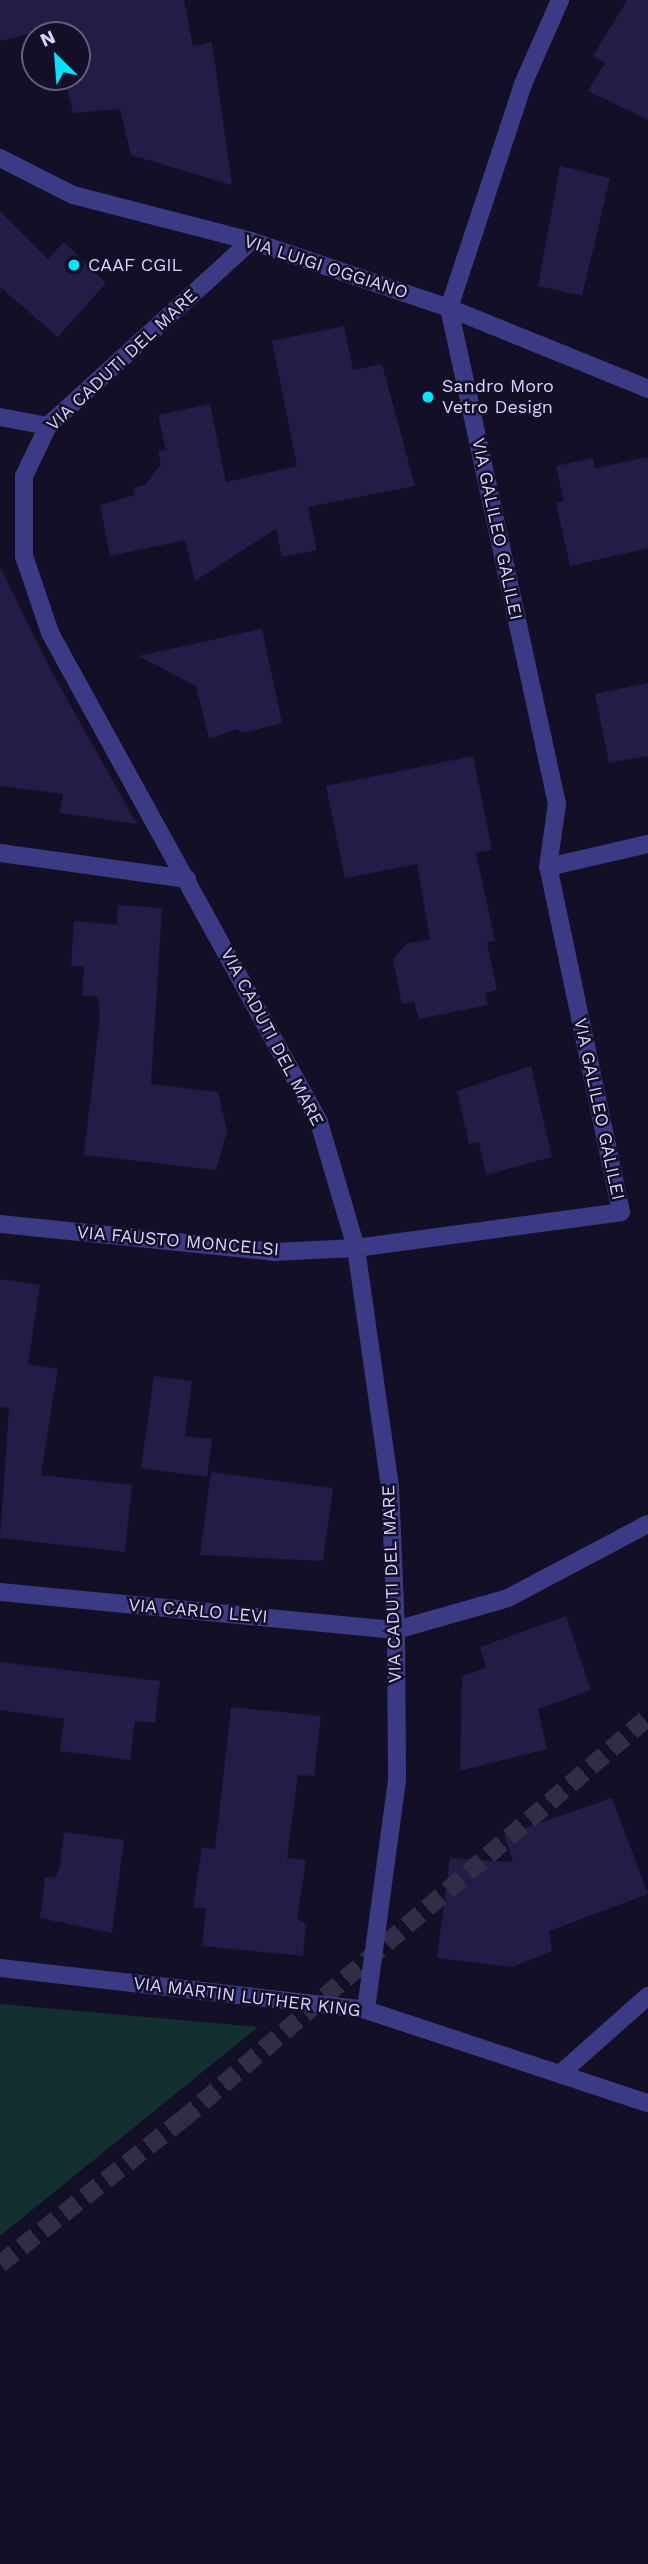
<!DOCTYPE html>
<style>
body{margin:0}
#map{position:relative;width:648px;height:2564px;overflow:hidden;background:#130f26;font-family:"Work Sans",sans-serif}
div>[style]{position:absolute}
.green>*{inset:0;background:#12302f}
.building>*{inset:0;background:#241b47}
.major-tunnel>*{height:18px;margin-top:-9px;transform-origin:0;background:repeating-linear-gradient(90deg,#312d47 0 18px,transparent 0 27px)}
.minor>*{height:18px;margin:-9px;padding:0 9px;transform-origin:9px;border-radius:9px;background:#3d3a85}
.dots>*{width:19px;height:19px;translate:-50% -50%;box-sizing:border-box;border:4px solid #130f26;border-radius:50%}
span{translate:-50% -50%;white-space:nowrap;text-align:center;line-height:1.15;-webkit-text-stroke:5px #130f26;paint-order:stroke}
.poi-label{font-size:18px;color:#d9d4ff}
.left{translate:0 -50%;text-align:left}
.street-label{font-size:18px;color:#d9d4ff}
.north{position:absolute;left:21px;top:21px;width:70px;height:70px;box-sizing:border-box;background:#130f26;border:2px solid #625e7d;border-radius:50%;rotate:335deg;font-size:19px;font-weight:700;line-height:28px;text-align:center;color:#d9d4ff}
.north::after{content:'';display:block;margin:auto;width:24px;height:32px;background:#00e5ff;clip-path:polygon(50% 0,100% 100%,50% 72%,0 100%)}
</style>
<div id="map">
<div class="green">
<i style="clip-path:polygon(0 2004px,258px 2027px,0 2236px)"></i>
</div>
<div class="building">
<i style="clip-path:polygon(0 0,184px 0,193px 46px,212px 42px,232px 185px,131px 155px,120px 109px,73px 113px,64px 77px,77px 77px,77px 35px,54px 35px,53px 29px,0 41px)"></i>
<i style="clip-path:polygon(627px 0,648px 0,648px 120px,588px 91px,605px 63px,593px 56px)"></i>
<i style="clip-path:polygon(560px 166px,610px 178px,582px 296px,538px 286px)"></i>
<i style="clip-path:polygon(0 211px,48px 259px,64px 242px,106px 283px,58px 337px,0 287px)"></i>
<i style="clip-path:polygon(344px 326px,353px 370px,382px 364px,415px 486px,308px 507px,317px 550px,282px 557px,276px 529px,195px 581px,185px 540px,110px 556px,100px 505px,135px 495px,133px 488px,145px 485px,161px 464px,158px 451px,166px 450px,158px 415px,210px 404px,226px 482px,297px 466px,272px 341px)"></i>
<i style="clip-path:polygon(648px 457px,648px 548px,570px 566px,556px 503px,564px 501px,556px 466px,593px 458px,595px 468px)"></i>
<i style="clip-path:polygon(0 567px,53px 674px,137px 824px,60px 813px,63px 794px,0 786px)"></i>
<i style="clip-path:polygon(262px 629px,282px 723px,243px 733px,237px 729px,209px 739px,196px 686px,138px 656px)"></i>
<i style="clip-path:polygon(648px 683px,648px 756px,609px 763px,595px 694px)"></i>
<i style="clip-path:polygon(473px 756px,492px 850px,476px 853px,495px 941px,487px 942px,497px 990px,485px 993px,488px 1005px,419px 1019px,414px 1002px,402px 1004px,393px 960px,406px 944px,430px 939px,417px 864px,345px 878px,326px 786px)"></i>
<i style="clip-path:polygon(118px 905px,162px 908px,151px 1084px,218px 1092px,227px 1131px,216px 1170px,84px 1155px,100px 1015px,97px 996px,82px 996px,84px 967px,71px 966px,74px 921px,117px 925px)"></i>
<i style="clip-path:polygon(531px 1066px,552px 1157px,486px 1175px,479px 1142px,469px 1144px,457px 1091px)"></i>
<i style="clip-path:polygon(0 1279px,40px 1285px,28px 1364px,58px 1369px,41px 1475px,132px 1485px,125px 1552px,0 1538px,9px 1408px,0 1407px)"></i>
<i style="clip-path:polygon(154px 1376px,192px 1381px,185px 1436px,212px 1439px,207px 1477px,141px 1468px)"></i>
<i style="clip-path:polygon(211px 1472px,333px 1488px,323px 1561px,200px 1555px)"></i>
<i style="clip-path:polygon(566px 1616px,591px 1690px,538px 1709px,547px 1749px,460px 1771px,462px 1676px,486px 1668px,480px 1647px)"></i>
<i style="clip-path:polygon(0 1662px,160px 1681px,155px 1723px,135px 1721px,130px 1760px,60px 1751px,64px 1719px,0 1710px)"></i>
<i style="clip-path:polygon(231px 1707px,321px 1716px,314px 1776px,298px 1775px,287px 1858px,306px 1860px,297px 1918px,306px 1924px,303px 1956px,202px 1946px,206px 1909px,193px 1907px,202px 1847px,215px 1849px)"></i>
<i style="clip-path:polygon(612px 1798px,648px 1894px,549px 1931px,552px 1951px,512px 1967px,437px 1958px,450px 1858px,513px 1862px,504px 1835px)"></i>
<i style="clip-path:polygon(64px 1832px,124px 1840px,112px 1933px,40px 1918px,45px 1877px,55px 1878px,60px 1867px)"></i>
</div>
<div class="major-tunnel">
<i style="left:0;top:2264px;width:232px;rotate:-38.4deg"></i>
<i style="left:182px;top:2120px;width:616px;rotate:-40.85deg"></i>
</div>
<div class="minor">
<i style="left:0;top:158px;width:82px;rotate:26.9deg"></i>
<i style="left:73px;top:195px;width:184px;rotate:14.5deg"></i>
<i style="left:251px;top:241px;width:209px;rotate:18.7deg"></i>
<i style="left:449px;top:308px;width:215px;rotate:22.1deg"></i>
<i style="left:251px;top:241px;width:275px;rotate:137.7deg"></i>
<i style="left:48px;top:426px;width:55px;rotate:115.6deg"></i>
<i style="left:24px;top:476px;width:80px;rotate:90deg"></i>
<i style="left:24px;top:556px;width:81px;rotate:71.3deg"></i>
<i style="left:50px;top:633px;width:558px;rotate:61.18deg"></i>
<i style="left:319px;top:1122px;width:131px;rotate:73.6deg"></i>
<i style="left:356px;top:1248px;width:241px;rotate:81.9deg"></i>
<i style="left:390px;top:1487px;width:143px;rotate:87.6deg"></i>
<i style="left:396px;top:1630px;width:150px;rotate:89.6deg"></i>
<i style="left:397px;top:1780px;width:232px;rotate:97.7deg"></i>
<i style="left:0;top:417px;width:49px;rotate:10.6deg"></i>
<i style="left:0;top:853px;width:189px;rotate:7.9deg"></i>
<i style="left:548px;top:867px;width:103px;rotate:-13deg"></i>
<i style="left:0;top:1224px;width:275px;rotate:5.8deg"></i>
<i style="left:274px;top:1252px;width:82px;rotate:-2.8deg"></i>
<i style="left:356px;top:1248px;width:267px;rotate:-7.7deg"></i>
<i style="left:621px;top:1212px;width:353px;rotate:-101.9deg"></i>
<i style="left:548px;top:867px;width:64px;rotate:-81.9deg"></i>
<i style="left:557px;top:804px;width:508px;rotate:-102.28deg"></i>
<i style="left:449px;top:308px;width:236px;rotate:-71.7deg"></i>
<i style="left:523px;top:84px;width:92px;rotate:-66.2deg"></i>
<i style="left:0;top:1592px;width:398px;rotate:5.5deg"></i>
<i style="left:396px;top:1630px;width:116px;rotate:-15.9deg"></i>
<i style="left:508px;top:1598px;width:158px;rotate:-27.9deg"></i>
<i style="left:0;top:1968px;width:368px;rotate:6.5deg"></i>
<i style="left:366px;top:2010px;width:297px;rotate:18.3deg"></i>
<i style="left:560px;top:2074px;width:118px;rotate:-41.6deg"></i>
</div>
<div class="dots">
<i style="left:74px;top:265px;background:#00e5ff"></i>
<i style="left:428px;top:397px;background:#00e5ff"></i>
</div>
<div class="poi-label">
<span class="left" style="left:88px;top:265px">CAAF CGIL</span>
<span class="left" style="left:442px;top:397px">Sandro Moro<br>Vetro Design</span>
</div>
<div class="street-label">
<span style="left:326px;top:267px;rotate:18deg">VIA LUIGI OGGIANO</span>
<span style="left:122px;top:360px;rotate:-43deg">VIA CADUTI DEL MARE</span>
<span style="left:497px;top:529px;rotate:78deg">VIA GALILEO GALILEI</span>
<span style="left:272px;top:1037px;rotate:62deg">VIA CADUTI DEL MARE</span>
<span style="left:599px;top:1109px;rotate:78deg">VIA GALILEO GALILEI</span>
<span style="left:178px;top:1241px;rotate:5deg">VIA FAUSTO MONCELSI</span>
<span style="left:392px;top:1584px;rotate:-92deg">VIA CADUTI DEL MARE</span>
<span style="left:198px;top:1611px;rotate:5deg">VIA CARLO LEVI</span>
<span style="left:247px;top:1997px;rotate:7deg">VIA MARTIN LUTHER KING</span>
</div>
<div class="north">N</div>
</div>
